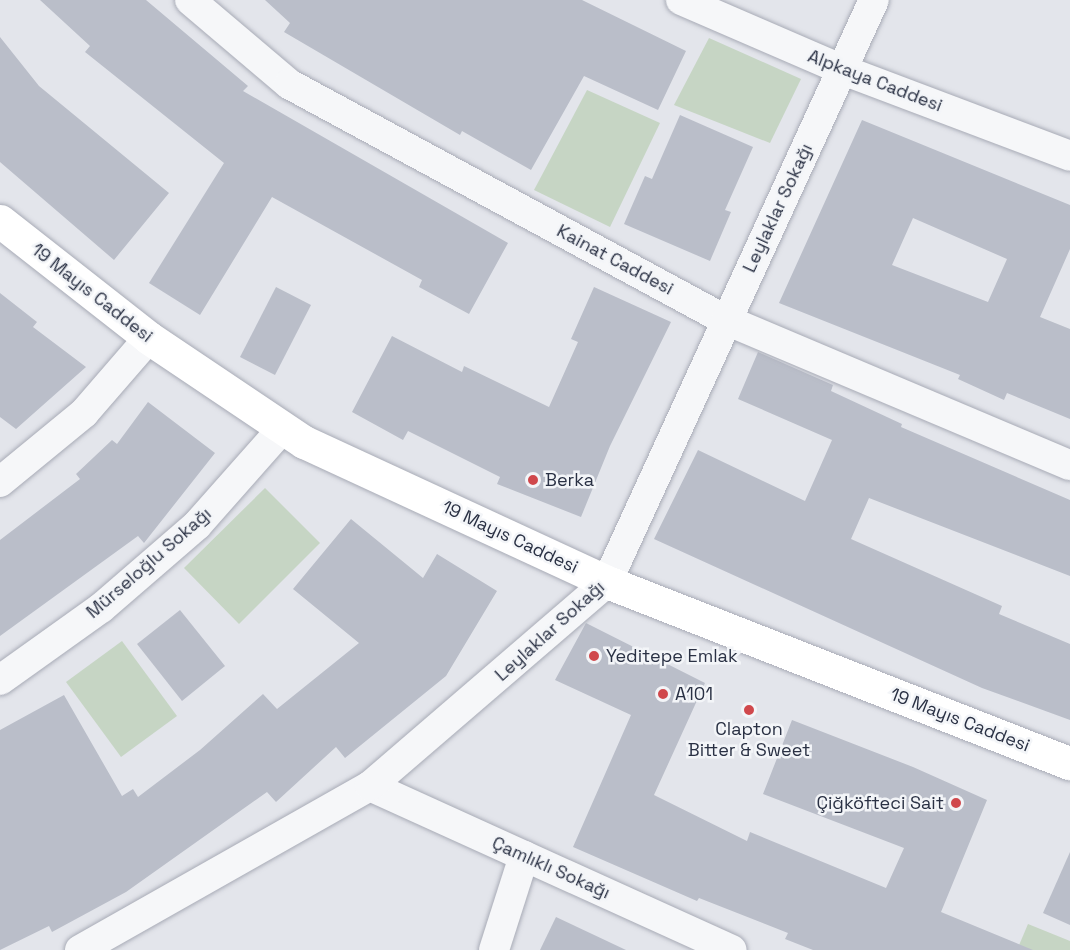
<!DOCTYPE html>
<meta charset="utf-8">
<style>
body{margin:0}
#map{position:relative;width:1070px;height:950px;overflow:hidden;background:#e3e5eb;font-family:"Space Grotesk",sans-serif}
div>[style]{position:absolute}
.green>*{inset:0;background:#c6d5c4}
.building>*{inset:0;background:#babec9}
.roads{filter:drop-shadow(0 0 2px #a8abb6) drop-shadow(0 0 2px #a8abb6)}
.street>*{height:30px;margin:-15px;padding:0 15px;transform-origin:15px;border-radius:15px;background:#f6f7f9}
.secondary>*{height:33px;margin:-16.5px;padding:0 16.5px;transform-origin:16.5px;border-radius:16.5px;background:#fff}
.dots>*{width:16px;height:16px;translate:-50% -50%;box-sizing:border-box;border:3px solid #f3f5f8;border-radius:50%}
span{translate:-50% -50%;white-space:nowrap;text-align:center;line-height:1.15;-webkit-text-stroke:5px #f3f5f8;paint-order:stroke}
.street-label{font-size:18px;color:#2a3144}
.poi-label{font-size:18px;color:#2a3144}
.left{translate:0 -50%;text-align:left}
.right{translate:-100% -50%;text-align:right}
</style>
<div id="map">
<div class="green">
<i style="clip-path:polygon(709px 38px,801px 79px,770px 143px,674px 105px)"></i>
<i style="clip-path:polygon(587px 90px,660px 123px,610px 227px,534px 190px)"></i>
<i style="clip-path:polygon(265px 488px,320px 543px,239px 624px,184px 568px)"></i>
<i style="clip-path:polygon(122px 641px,177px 716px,121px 757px,66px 682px)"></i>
<i style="clip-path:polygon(1028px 924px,1070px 941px,1070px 950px,1017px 950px)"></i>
</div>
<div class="building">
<i style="clip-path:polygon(40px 0,146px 0,248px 86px,243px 91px,508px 243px,469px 314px,419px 287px,422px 280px,272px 197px,200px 315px,149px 283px,224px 163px,85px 52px,90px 46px)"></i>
<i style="clip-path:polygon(265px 0,582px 0,686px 51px,658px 110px,584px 76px,531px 170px,462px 131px,460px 135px,284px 32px,290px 23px)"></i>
<i style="clip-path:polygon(0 37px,39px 86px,169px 193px,114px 260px,0 162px)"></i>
<i style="clip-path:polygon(680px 115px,753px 147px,725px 210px,731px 212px,710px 261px,624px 224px,645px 176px,652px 179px)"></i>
<i style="clip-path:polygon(evenodd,862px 120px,1070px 205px,1070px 249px,1040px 317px,1070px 329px,1070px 419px,1007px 393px,1004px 400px,958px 379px,960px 375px,779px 303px,862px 120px,913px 218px,1007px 259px,988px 302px,892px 265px,913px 218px)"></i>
<i style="clip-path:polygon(276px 287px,311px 305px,275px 375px,240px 357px)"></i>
<i style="clip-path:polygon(594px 287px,671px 322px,610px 446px,581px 517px,497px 484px,500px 477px,408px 431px,403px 440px,352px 412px,392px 336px,462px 372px,464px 366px,549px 407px,578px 342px,571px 339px)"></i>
<i style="clip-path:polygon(0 293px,37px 322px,33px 327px,86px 367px,16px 429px,0 417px)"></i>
<i style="clip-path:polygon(758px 352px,833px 385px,831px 391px,902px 424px,901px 427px,1070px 500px,1070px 576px,869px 498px,851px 539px,1002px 606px,999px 614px,1070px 644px,1070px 720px,982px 688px,654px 539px,698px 450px,805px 501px,832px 440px,738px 399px)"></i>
<i style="clip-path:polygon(148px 402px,215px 453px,144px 543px,138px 536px,0 636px,0 540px,80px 479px,76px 474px,112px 440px,117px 444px)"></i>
<i style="clip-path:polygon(351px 519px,423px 578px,437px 554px,497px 591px,446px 676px,345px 758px,336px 747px,276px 802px,267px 792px,126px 892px,52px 932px,49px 926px,0 950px,0 730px,64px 695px,122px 796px,133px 789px,138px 797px,200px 750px,263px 694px,277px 709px,359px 643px,293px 589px)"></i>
<i style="clip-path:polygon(180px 610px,225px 666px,182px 701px,137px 644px)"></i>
<i style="clip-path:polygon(586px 623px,705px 683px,654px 795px,747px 841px,750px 832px,886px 888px,904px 848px,763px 794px,792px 720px,913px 767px,987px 800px,941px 912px,1033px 950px,813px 950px,785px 939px,788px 933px,699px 898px,697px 901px,573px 847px,631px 715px,555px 680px)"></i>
<i style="clip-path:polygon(1070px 852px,1070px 925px,1043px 913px)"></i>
<i style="clip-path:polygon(556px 917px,626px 950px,540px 950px)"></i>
</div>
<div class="roads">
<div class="street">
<i style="left:190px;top:0;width:130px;rotate:40.3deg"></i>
<i style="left:289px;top:84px;width:497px;rotate:28.4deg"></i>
<i style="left:726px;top:320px;width:373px;rotate:22.9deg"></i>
<i style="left:681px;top:0;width:176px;rotate:23.4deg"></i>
<i style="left:843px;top:70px;width:243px;rotate:20.7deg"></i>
<i style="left:0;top:482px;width:109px;rotate:-39.4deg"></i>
<i style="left:84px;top:413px;width:99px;rotate:-49.1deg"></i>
<i style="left:0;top:680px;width:124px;rotate:-35.5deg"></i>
<i style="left:101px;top:608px;width:127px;rotate:-40.8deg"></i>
<i style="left:197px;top:525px;width:128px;rotate:-48.5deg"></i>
<i style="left:370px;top:786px;width:397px;rotate:24.4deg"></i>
<i style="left:80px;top:950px;width:333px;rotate:-29.5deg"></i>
<i style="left:370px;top:786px;width:313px;rotate:-40.7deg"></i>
<i style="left:607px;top:582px;width:640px;rotate:-65.36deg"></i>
<i style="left:494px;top:950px;width:99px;rotate:-72.3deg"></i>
</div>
<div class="secondary">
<i style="left:0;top:221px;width:189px;rotate:38.1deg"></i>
<i style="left:149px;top:338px;width:187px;rotate:33.9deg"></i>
<i style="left:304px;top:442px;width:334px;rotate:24.8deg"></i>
<i style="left:607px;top:582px;width:497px;rotate:21.4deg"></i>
</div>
</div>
<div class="dots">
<i style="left:533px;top:480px;background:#d0484c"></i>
<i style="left:594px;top:656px;background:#d0484c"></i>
<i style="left:663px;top:694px;background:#d0484c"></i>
<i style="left:749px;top:710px;background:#d0484c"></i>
<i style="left:956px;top:803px;background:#d0484c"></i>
</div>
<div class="street-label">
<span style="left:875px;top:81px;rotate:21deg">Alpkaya Caddesi</span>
<span style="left:778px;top:208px;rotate:-65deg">Leylaklar Sokağı</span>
<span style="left:615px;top:260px;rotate:28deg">Kainat Caddesi</span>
<span style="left:92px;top:293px;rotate:38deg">19 Mayıs Caddesi</span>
<span style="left:510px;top:537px;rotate:25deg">19 Mayıs Caddesi</span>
<span style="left:149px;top:563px;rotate:-41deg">Mürseloğlu Sokağı</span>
<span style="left:550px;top:631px;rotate:-42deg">Leylaklar Sokağı</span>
<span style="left:960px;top:720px;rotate:21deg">19 Mayıs Caddesi</span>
<span style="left:551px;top:868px;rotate:24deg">Çamlıklı Sokağı</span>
</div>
<div class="poi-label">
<span class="left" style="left:545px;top:480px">Berka</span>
<span class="left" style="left:606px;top:656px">Yeditepe Emlak</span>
<span class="left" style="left:675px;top:694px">A101</span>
<span style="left:749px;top:740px">Clapton<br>Bitter &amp; Sweet</span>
<span class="right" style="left:944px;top:803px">Çiğköfteci Sait</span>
</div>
</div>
